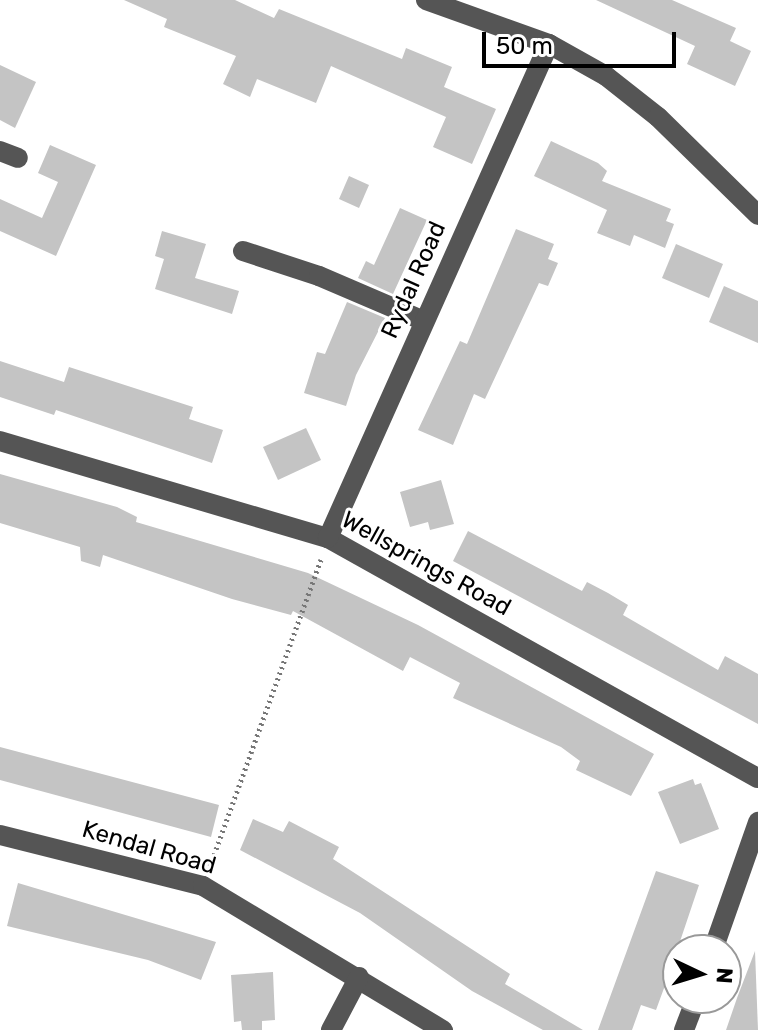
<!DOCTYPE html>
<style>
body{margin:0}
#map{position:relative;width:758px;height:1030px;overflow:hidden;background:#fff;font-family:Rubik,sans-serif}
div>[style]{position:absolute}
.building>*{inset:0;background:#c4c4c4}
.path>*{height:5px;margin-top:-2.5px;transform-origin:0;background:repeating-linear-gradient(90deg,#777 0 2px,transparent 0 6px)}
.minor>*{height:20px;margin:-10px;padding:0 10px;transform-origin:10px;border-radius:10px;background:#555}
span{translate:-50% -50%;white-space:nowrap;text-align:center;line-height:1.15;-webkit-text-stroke:6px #fff;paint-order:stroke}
.street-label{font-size:24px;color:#000}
.north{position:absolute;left:662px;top:934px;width:80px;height:80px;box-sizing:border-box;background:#fff;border:2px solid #999;border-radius:50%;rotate:94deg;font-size:22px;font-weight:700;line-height:32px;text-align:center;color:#000}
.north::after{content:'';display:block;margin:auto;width:28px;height:36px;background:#000;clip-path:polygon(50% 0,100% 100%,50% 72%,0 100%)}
.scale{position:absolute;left:482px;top:32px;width:194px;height:36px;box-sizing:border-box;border:4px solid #000;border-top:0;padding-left:10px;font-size:24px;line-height:28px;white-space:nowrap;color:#000;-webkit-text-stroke:6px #fff;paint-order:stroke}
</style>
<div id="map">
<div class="building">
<i style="clip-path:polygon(124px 0,235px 0,274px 18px,279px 9px,402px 59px,406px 48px,452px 67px,444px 87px,496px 109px,472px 164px,433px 147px,446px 117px,331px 66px,316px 103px,257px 79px,250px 97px,223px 84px,236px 56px,164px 27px,167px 19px)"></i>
<i style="clip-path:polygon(596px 0,672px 0,736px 28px,730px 41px,751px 51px,735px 86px,687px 64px,695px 46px)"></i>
<i style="clip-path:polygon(0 65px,36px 82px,15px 128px,0 120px)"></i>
<i style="clip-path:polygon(551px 141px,598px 163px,607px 171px,602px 181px,671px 209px,666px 221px,674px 224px,665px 248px,634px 235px,630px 246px,597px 233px,607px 210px,534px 176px)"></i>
<i style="clip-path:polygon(50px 145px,96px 165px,56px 256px,0 231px,0 199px,42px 218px,58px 182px,38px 173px)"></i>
<i style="clip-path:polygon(349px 176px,369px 185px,359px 208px,339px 199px)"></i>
<i style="clip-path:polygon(400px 208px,427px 220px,393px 294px,358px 278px,366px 261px,374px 265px)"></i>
<i style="clip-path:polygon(516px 229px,554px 244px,548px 259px,558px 263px,548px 286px,539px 283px,485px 399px,474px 394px,453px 445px,418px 430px,460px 341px,467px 344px)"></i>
<i style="clip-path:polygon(162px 231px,206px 244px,195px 278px,239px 291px,232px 314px,155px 289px,164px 259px,155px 256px)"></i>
<i style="clip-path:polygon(676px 244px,723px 264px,709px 298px,662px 278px)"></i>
<i style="clip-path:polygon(724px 286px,758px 301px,758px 343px,709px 322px)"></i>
<i style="clip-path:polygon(347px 302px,385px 318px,356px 375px,346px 406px,304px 393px,317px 352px,325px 354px)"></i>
<i style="clip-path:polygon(0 361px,64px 382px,69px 367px,193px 407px,189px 419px,223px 430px,212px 463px,56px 410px,54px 415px,0 397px)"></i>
<i style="clip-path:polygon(306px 428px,321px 460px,278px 480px,263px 447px)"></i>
<i style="clip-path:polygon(0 474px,117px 507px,137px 517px,136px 522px,308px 573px,418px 625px,654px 754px,631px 796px,576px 770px,580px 761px,561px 747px,453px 698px,460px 683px,410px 657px,403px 671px,293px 611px,291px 615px,232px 599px,103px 555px,100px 567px,81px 561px,80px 547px,0 523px)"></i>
<i style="clip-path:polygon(441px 480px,454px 524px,430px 530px,428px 522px,410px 527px,400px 492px)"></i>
<i style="clip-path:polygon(468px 531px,582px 591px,587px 582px,608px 593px,628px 605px,623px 615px,718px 670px,725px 656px,758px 674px,758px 724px,453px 561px)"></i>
<i style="clip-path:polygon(0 747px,219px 805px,211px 837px,0 780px)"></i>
<i style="clip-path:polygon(693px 779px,695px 785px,701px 783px,719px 829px,680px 844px,658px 792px)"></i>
<i style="clip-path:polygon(253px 819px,283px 832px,289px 821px,339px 847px,333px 859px,510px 974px,505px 984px,583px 1030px,543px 1030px,472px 991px,360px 913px,240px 850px)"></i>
<i style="clip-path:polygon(656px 871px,699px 885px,667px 980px,656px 1010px,641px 1005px,632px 1030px,598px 1030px)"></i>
<i style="clip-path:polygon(18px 883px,216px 942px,201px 980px,148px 960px,7px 926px)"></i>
<i style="clip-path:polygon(755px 951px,758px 1030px,726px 1030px,737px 998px)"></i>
<i style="clip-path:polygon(273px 972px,275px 1020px,262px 1021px,262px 1030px,242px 1030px,241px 1021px,234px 1022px,231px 975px)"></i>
</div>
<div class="path">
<i style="left:210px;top:866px;width:326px;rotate:-70.1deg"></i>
</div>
<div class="minor">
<i style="left:426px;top:0;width:131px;rotate:19.7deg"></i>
<i style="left:549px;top:44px;width:65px;rotate:29.3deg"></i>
<i style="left:606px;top:76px;width:66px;rotate:38.3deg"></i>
<i style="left:658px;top:117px;width:140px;rotate:44.4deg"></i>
<i style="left:0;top:151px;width:19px;rotate:21deg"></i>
<i style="left:243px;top:251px;width:80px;rotate:18.2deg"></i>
<i style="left:319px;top:276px;width:114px;rotate:23.2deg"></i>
<i style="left:0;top:441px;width:342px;rotate:16.5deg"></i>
<i style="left:328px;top:538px;width:492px;rotate:29.2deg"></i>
<i style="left:328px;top:538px;width:541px;rotate:-65.9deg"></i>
<i style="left:0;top:835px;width:209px;rotate:14.1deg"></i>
<i style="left:203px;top:886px;width:280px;rotate:31deg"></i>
<i style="left:713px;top:950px;width:136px;rotate:-70.6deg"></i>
<i style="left:331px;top:1030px;width:60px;rotate:-62.2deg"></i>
<i style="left:684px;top:1030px;width:34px;rotate:-69deg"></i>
</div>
<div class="street-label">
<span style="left:414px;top:280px;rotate:-66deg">Rydal Road</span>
<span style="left:426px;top:564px;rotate:29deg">Wellsprings Road</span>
<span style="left:149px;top:848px;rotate:16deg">Kendal Road</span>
</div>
<div class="north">N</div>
<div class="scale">50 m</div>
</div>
